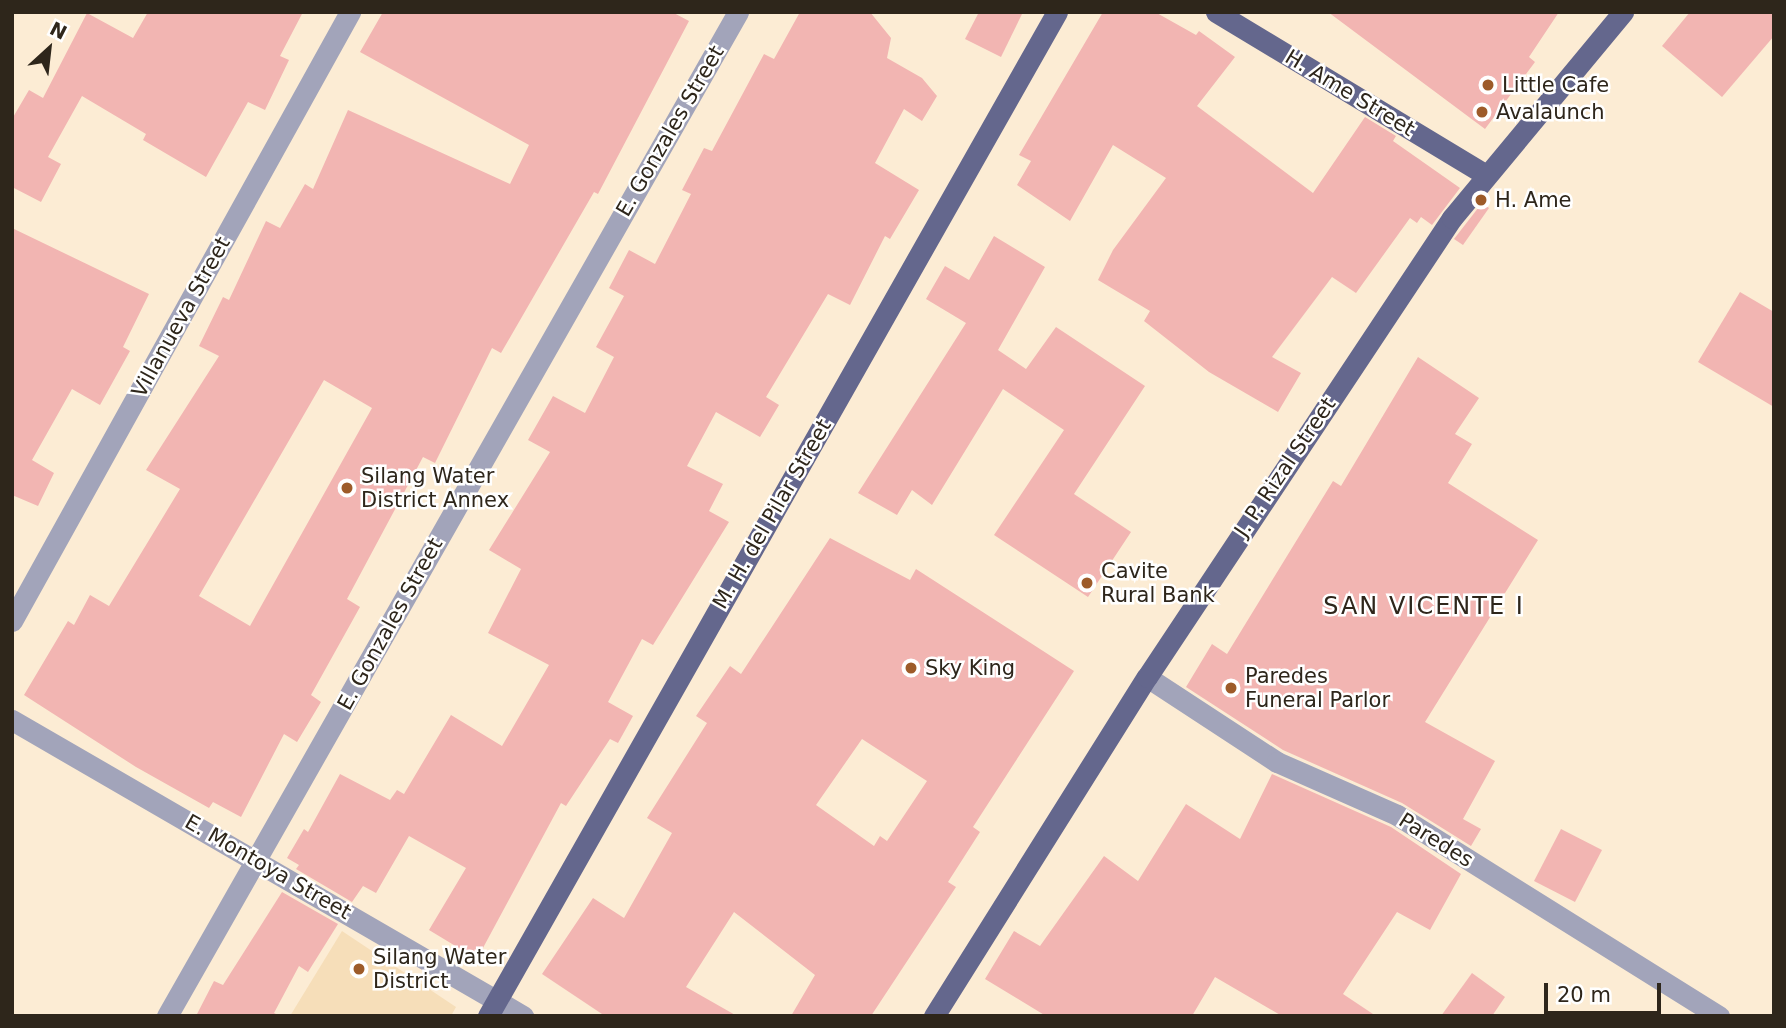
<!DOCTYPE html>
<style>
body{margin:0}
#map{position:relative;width:1786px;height:1028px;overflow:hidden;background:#fcecd4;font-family:"DejaVu Sans",sans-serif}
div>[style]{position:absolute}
.built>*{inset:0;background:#f6deb9}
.building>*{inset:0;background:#f2b5b2}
.minor>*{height:21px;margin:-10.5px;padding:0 10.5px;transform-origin:10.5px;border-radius:10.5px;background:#a2a4ba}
.major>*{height:21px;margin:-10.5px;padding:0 10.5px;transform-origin:10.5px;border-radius:10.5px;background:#64678d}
.dots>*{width:19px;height:19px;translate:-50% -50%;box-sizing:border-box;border:4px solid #fff;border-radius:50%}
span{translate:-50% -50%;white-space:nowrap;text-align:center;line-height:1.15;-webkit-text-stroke:5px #fff;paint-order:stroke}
.poi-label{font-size:21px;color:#2e261b}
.left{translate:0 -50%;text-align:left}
.street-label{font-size:21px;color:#2e261b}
.quarter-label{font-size:24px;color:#2e261b;letter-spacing:2px}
.frame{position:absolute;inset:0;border:14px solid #2e261b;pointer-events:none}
.north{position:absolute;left:14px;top:14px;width:70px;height:70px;-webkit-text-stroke:5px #fff;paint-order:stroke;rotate:27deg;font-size:19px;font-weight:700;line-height:28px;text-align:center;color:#2e261b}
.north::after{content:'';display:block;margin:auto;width:24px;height:32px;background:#2e261b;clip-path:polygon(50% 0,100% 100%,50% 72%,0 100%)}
.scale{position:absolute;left:1544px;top:983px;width:117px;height:32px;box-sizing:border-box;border:4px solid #2e261b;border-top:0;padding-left:9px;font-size:21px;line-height:24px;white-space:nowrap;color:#2e261b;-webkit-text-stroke:5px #fff;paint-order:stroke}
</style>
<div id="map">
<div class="built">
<i style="clip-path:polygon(342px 931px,456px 1007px,451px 1016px,290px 1016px)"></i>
</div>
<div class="building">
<i style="clip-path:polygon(148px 12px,303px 12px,280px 56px,289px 60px,265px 110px,248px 102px,206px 177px,143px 140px,146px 134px,82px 96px,48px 157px,61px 164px,41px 202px,12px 187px,12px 119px,29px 90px,43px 98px,87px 13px,133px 38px)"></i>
<i style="clip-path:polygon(evenodd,383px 12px,672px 12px,689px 21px,598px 194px,594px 192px,501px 353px,492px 348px,435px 463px,423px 457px,347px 599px,360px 607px,311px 695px,321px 702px,297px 742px,284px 734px,241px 817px,213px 802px,209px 808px,136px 767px,24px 695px,68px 621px,74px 625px,90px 595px,109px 606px,180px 489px,146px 470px,219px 356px,199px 346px,223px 297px,229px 300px,266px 221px,280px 228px,305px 184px,313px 189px,348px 110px,510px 184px,529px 145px,360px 52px,383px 12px,324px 380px,372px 408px,250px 626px,199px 596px,324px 380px)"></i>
<i style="clip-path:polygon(800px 12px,870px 12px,891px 38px,887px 58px,922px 78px,937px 96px,922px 121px,904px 109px,875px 163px,919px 190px,890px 239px,885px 236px,850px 305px,828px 294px,766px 397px,779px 405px,760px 437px,716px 412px,687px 466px,723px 484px,709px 511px,729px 522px,653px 645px,642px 639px,608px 702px,633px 716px,618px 743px,610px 739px,566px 806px,561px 803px,477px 959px,429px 930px,466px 868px,409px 836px,376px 893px,363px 886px,352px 902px,296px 869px,299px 865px,287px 858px,304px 829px,308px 832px,340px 774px,390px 800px,397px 790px,404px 794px,451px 715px,502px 746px,549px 665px,488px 633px,521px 569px,489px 550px,550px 452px,528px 440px,553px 396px,585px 413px,614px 357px,596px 347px,624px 296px,609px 288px,629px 250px,655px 264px,691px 194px,682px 190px,704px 148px,712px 151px,764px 54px,774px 59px)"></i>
<i style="clip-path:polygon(979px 12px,1023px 12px,1001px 57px,965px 39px)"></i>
<i style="clip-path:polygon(1103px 12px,1155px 12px,1196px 35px,1199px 31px,1235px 57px,1197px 106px,1313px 193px,1365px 117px,1396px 136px,1393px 141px,1460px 188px,1432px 225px,1421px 217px,1417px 223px,1410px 218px,1356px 293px,1332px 277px,1272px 357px,1301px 373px,1278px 412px,1209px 372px,1144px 321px,1150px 311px,1098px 280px,1113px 250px,1166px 178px,1113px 145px,1070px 221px,1017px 185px,1031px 161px,1019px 155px)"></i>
<i style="clip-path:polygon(1328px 12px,1559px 12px,1529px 57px,1535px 62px,1485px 129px)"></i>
<i style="clip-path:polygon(1690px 12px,1774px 12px,1774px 36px,1722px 97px,1662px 46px)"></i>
<i style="clip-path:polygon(1482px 203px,1489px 208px,1463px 245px,1454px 239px)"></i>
<i style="clip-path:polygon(12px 228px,149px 294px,123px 347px,130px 351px,100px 405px,72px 389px,32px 460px,54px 473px,38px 506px,12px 495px)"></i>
<i style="clip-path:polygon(994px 236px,1045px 267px,998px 350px,1026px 369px,1056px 327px,1145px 386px,1074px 494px,1131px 532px,1088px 597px,994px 535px,1064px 430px,1003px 389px,932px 505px,912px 490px,897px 515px,858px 493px,966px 323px,926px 299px,945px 266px,969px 280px)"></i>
<i style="clip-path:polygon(1740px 292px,1774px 312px,1774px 407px,1698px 362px)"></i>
<i style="clip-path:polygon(1418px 357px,1479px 398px,1455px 434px,1472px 444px,1448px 483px,1538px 540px,1425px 722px,1495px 761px,1463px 819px,1481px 829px,1471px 846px,1402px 803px,1283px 750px,1186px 687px,1212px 644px,1227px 654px,1333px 481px,1341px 486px)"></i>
<i style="clip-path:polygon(evenodd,830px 538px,910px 580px,916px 569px,1074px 671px,973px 827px,980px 832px,948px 882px,956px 887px,871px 1016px,791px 1016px,815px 975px,734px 912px,686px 987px,737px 1016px,605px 1016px,542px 974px,593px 898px,624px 918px,672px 833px,647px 818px,707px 723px,696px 716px,730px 666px,741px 674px,830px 538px,862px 739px,927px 781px,887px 841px,880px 836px,874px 846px,816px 805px,862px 739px)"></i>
<i style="clip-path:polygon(1272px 774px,1391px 827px,1461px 874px,1430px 930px,1397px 912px,1343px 994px,1376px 1016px,1282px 1016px,1215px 977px,1192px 1016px,1046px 1016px,985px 979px,1014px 931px,1040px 946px,1104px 856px,1138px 881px,1186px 804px,1240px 839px)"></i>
<i style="clip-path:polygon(1561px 829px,1602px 850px,1575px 902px,1534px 881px)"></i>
<i style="clip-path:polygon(282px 892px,338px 924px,308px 972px,299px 966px,274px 1013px,280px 1016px,196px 1016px,214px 981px,223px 985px)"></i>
<i style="clip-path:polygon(1472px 973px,1505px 997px,1492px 1016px,1441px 1016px)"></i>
</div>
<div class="minor">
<i style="left:12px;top:621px;width:697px;rotate:-60.97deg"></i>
<i style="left:1147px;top:677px;width:155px;rotate:33.2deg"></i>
<i style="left:1277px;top:762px;width:131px;rotate:23.8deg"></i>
<i style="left:1397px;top:815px;width:380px;rotate:32deg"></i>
<i style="left:12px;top:720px;width:591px;rotate:30.08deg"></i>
<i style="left:167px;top:1016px;width:1155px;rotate:-60.37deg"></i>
</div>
<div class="major">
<i style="left:1216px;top:12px;width:314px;rotate:31.1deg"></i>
<i style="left:488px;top:1016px;width:1154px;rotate:-60.46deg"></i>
<i style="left:934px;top:1016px;width:400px;rotate:-57.9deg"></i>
<i style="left:1147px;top:677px;width:551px;rotate:-56.4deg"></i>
<i style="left:1452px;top:218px;width:268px;rotate:-50.3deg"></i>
</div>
<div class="dots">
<i style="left:1488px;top:85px;background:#9d5b29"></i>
<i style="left:1482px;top:112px;background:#9d5b29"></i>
<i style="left:1481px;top:200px;background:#9d5b29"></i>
<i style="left:347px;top:488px;background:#9d5b29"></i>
<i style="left:1087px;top:583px;background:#9d5b29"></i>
<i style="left:911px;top:668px;background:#9d5b29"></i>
<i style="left:1231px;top:688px;background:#9d5b29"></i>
<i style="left:359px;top:969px;background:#9d5b29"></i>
</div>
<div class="poi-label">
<span class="left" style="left:1502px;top:85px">Little Cafe</span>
<span class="left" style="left:1496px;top:112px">Avalaunch</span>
<span class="left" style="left:1495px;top:200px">H. Ame</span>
<span class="left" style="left:361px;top:488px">Silang Water<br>District Annex</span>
<span class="left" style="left:1101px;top:583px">Cavite<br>Rural Bank</span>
<span class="left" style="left:925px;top:668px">Sky King</span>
<span class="left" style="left:1245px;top:688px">Paredes<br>Funeral Parlor</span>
<span class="left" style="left:373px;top:969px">Silang Water<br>District</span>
</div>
<div class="street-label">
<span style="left:1350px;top:93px;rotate:31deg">H. Ame Street</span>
<span style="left:670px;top:131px;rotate:-60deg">E. Gonzales Street</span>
<span style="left:181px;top:317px;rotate:-61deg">Villanueva Street</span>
<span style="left:1285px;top:467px;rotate:-56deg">J. P. Rizal Street</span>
<span style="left:772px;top:514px;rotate:-60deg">M. H. del Pilar Street</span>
<span style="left:390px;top:624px;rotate:-61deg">E. Gonzales Street</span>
<span style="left:1436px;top:840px;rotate:32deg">Paredes</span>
<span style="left:268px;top:867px;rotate:30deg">E. Montoya Street</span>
</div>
<div class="quarter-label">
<span style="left:1424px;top:607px">SAN VICENTE I</span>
</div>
<div class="frame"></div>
<div class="north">N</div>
<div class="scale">20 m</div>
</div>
